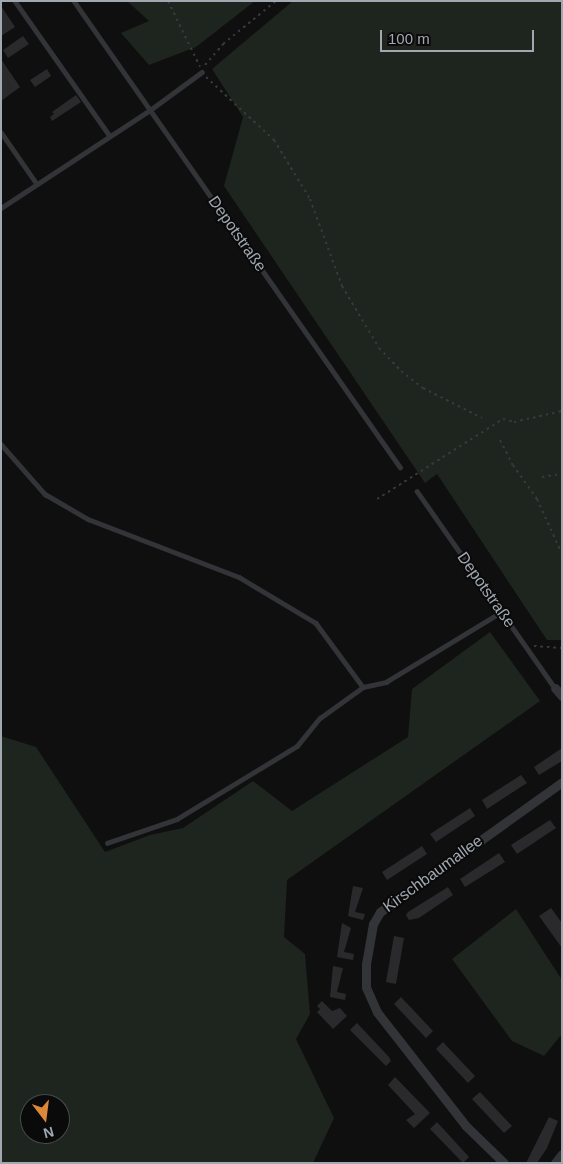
<!DOCTYPE html>
<meta charset="utf-8">
<style>
body{margin:0}
#map{position:relative;width:563px;height:1164px;overflow:hidden;background:#0f0f10;font-family:Helvetica,sans-serif}
div>[style]{position:absolute}
.green>*{inset:0;background:#1e241e}
.building>*{inset:0;background:#2a2a2c}
.path>*{height:2px;margin-top:-1px;transform-origin:0;background:repeating-linear-gradient(90deg,#37393c 0 2.5px,transparent 0 6.5px)}
.service>*{height:4.5px;margin:-2.25px;padding:0 2.25px;transform-origin:2.25px;border-radius:2.25px;background:#323437}
.minor>*{height:9px;margin:-4.5px;padding:0 4.5px;transform-origin:4.5px;border-radius:4.5px;background:#323437}
span{translate:-50% -50%;white-space:nowrap;text-align:center;line-height:1.15;-webkit-text-stroke:4px #0a0a0b;paint-order:stroke}
.street-label{font-size:16px;color:#a1a8b0}
.frame{position:absolute;inset:0;border:2px solid #a1a8b0;pointer-events:none}
.north{position:absolute;left:20px;top:1094px;width:50px;height:50px;box-sizing:border-box;background:#0a0a0b;border:1px solid #46494d;border-radius:50%;rotate:165deg;font-size:14px;font-weight:700;line-height:20px;text-align:center;color:#a1a8b0}
.north::after{content:'';display:block;margin:auto;width:18px;height:22px;background:#dd873a;clip-path:polygon(50% 0,100% 100%,50% 72%,0 100%)}
.scale{position:absolute;left:380px;top:30px;width:154px;height:22px;box-sizing:border-box;border:2px solid #a1a8b0;border-top:0;padding-left:6px;font-size:15px;line-height:18px;white-space:nowrap;color:#a1a8b0;-webkit-text-stroke:4px #0a0a0b;paint-order:stroke}
</style>
<div id="map">
<div class="green">
<i style="clip-path:polygon(127px 1px,255px 1px,196px 47px,149px 65px,121px 33px,149px 21px)"></i>
<i style="clip-path:polygon(293px 1px,562px 1px,562px 640px,547px 640px,437px 474px,425px 483px,224px 186px,243px 117px,212px 69px)"></i>
<i style="clip-path:polygon(evenodd,490px 632px,540px 701px,287px 880px,284px 937px,305px 954px,310px 1014px,296px 1039px,334px 1118px,313px 1163px,1px 1163px,1px 736px,36px 747px,105px 852px,150px 835px,183px 828px,253px 781px,292px 811px,408px 737px,412px 689px,490px 632px,30px 1104px,60px 1104px,60px 1134px,30px 1134px,30px 1104px)"></i>
<i style="clip-path:polygon(516px 909px,562px 980px,562px 1034px,544px 1056px,512px 1041px,452px 959px)"></i>
</div>
<div class="building">
<i style="clip-path:polygon(1px 6px,15px 27px,1px 36px)"></i>
<i style="clip-path:polygon(23px 36px,29px 44px,8px 58px,3px 50px)"></i>
<i style="clip-path:polygon(1px 59px,20px 87px,1px 101px)"></i>
<i style="clip-path:polygon(47px 69px,51px 76px,35px 87px,30px 80px)"></i>
<i style="clip-path:polygon(76px 95px,81px 102px,52px 121px,50px 117px,54px 114px,52px 112px)"></i>
<i style="clip-path:polygon(562px 748px,562px 761px,539px 775px,534px 767px)"></i>
<i style="clip-path:polygon(521px 775px,527px 783px,487px 809px,482px 800px)"></i>
<i style="clip-path:polygon(470px 808px,475px 816px,436px 842px,430px 834px)"></i>
<i style="clip-path:polygon(550px 820px,556px 828px,517px 854px,511px 845px)"></i>
<i style="clip-path:polygon(422px 846px,427px 854px,387px 880px,382px 872px)"></i>
<i style="clip-path:polygon(499px 853px,505px 862px,465px 887px,460px 879px)"></i>
<i style="clip-path:polygon(353px 886px,363px 888px,355px 912px,365px 914px,363px 920px,348px 916px)"></i>
<i style="clip-path:polygon(448px 887px,453px 895px,419px 918px,409px 920px,406px 915px,408px 912px)"></i>
<i style="clip-path:polygon(551px 908px,562px 923px,562px 948px,539px 916px)"></i>
<i style="clip-path:polygon(342px 923px,351px 928px,344px 952px,354px 954px,353px 960px,337px 957px)"></i>
<i style="clip-path:polygon(394px 936px,404px 938px,396px 984px,386px 982px)"></i>
<i style="clip-path:polygon(333px 966px,343px 968px,337px 992px,346px 994px,345px 1000px,330px 997px)"></i>
<i style="clip-path:polygon(401px 997px,433px 1031px,426px 1038px,394px 1004px)"></i>
<i style="clip-path:polygon(322px 1001px,332px 1011px,340px 1008px,347px 1016px,333px 1029px,317px 1012px,320px 1009px,317px 1006px)"></i>
<i style="clip-path:polygon(357px 1023px,389px 1057px,391px 1061px,386px 1066px,350px 1030px)"></i>
<i style="clip-path:polygon(443px 1042px,475px 1076px,468px 1083px,436px 1049px)"></i>
<i style="clip-path:polygon(395px 1077px,430px 1113px,414px 1128px,406px 1120px,415px 1114px,388px 1085px)"></i>
<i style="clip-path:polygon(480px 1092px,512px 1126px,504px 1133px,472px 1099px)"></i>
<i style="clip-path:polygon(549px 1117px,558px 1121px,547px 1148px,537px 1163px,526px 1163px)"></i>
<i style="clip-path:polygon(437px 1122px,469px 1157px,463px 1163px,430px 1129px)"></i>
</div>
<div class="path">
<i style="left:168px;top:1px;width:73px;rotate:64.1deg"></i>
<i style="left:205px;top:65px;width:28px;rotate:-49deg"></i>
<i style="left:223px;top:44px;width:68px;rotate:-39.1deg"></i>
<i style="left:206px;top:77px;width:93px;rotate:42.8deg"></i>
<i style="left:274px;top:140px;width:69px;rotate:58.6deg"></i>
<i style="left:310px;top:199px;width:93px;rotate:69.8deg"></i>
<i style="left:342px;top:286px;width:72px;rotate:59.2deg"></i>
<i style="left:379px;top:348px;width:32px;rotate:46deg"></i>
<i style="left:401px;top:371px;width:28px;rotate:38deg"></i>
<i style="left:423px;top:388px;width:66px;rotate:27deg"></i>
<i style="left:500px;top:440px;width:28px;rotate:63deg"></i>
<i style="left:513px;top:465px;width:42px;rotate:54.8deg"></i>
<i style="left:537px;top:499px;width:60px;rotate:65.6deg"></i>
<i style="left:542px;top:477px;width:20px;rotate:-9deg"></i>
<i style="left:377px;top:499px;width:149px;rotate:-32.4deg"></i>
<i style="left:503px;top:419px;width:11px;rotate:15deg"></i>
<i style="left:514px;top:422px;width:49px;rotate:-12.9deg"></i>
<i style="left:534px;top:646px;width:28px;rotate:4deg"></i>
</div>
<div class="service">
<i style="left:15px;top:1px;width:165px;rotate:54.9deg"></i>
<i style="left:74px;top:1px;width:569px;rotate:55.02deg"></i>
<i style="left:1px;top:132px;width:63px;rotate:55.3deg"></i>
<i style="left:1px;top:208px;width:178px;rotate:-33.3deg"></i>
<i style="left:150px;top:110px;width:64px;rotate:-36.2deg"></i>
<i style="left:1px;top:444px;width:67px;rotate:48.7deg"></i>
<i style="left:45px;top:494px;width:50px;rotate:30.2deg"></i>
<i style="left:88px;top:519px;width:162px;rotate:21deg"></i>
<i style="left:239px;top:577px;width:90px;rotate:30.9deg"></i>
<i style="left:316px;top:623px;width:79px;rotate:53.7deg"></i>
<i style="left:363px;top:687px;width:24px;rotate:-12deg"></i>
<i style="left:386px;top:682px;width:135px;rotate:-31.3deg"></i>
<i style="left:417px;top:491px;width:241px;rotate:55deg"></i>
<i style="left:107px;top:843px;width:74px;rotate:-18.9deg"></i>
<i style="left:177px;top:819px;width:140px;rotate:-31.3deg"></i>
<i style="left:297px;top:746px;width:36px;rotate:-51deg"></i>
<i style="left:320px;top:718px;width:53px;rotate:-35.8deg"></i>
</div>
<div class="minor">
<i style="left:555px;top:688px;width:11px;rotate:49deg"></i>
<i style="left:504px;top:1163px;width:53px;rotate:-135.8deg"></i>
<i style="left:466px;top:1126px;width:145px;rotate:-128deg"></i>
<i style="left:377px;top:1012px;width:27px;rotate:-114deg"></i>
<i style="left:366px;top:987px;width:23px;rotate:-90deg"></i>
<i style="left:366px;top:964px;width:41px;rotate:-80.1deg"></i>
<i style="left:373px;top:924px;width:14px;rotate:-60deg"></i>
<i style="left:380px;top:912px;width:224px;rotate:-35.5deg"></i>
<i style="left:555px;top:1163px;width:11px;rotate:-52deg"></i>
</div>
<div class="street-label">
<span style="left:237px;top:234px;rotate:55deg">Depotstraße</span>
<span style="left:486px;top:590px;rotate:55deg">Depotstraße</span>
<span style="left:433px;top:874px;rotate:-36deg">Kirschbaumallee</span>
</div>
<div class="frame"></div>
<div class="north">N</div>
<div class="scale">100 m</div>
</div>
